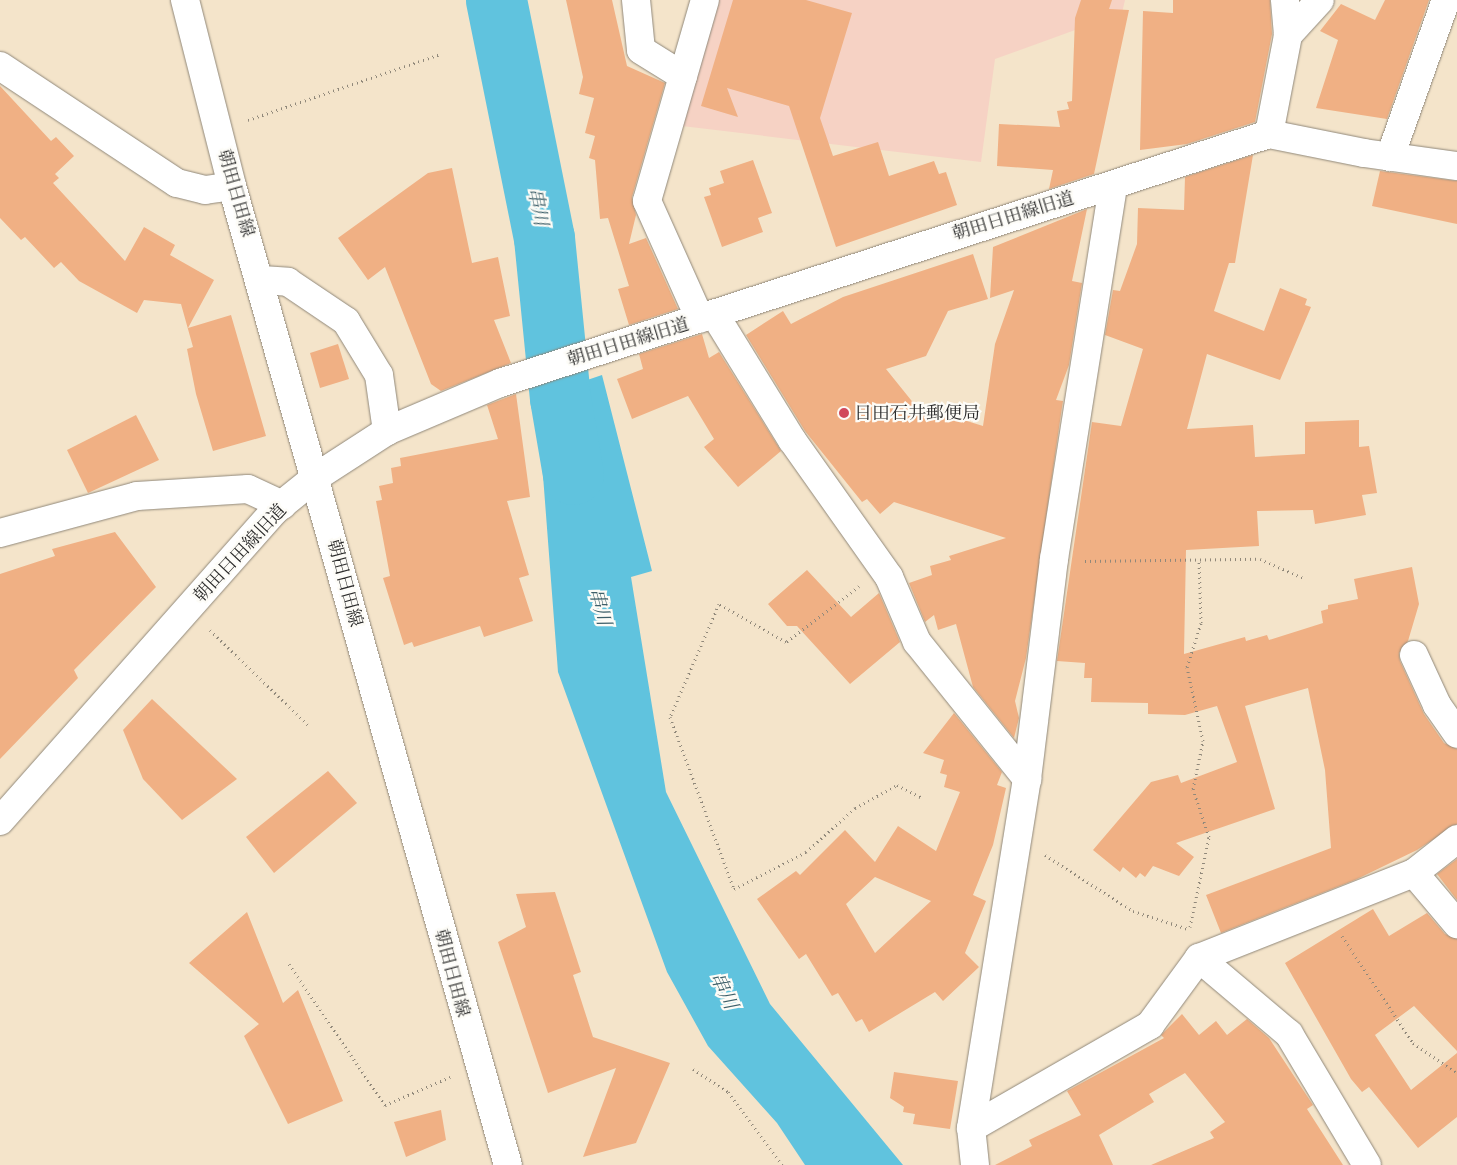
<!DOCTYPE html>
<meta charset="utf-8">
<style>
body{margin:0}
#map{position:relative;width:1457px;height:1165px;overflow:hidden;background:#f4e4ca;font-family:Alegreya,"Noto Serif JP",serif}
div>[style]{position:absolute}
.built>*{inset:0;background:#f6d2c4}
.water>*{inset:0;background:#60c3de}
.river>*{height:61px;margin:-30.5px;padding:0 30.5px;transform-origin:30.5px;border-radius:30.5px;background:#60c3de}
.building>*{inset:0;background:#f0b084}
.path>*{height:3px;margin-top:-1.5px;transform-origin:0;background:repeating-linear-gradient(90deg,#90887a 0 1px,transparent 0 5px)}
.roads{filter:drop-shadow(0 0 1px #90887a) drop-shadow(0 0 1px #90887a)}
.minor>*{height:28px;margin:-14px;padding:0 14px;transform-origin:14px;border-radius:14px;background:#fff}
.major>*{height:28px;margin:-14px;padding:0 14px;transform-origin:14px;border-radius:14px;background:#fff}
.dots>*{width:14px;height:14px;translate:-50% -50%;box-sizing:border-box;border:2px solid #fdfcf7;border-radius:50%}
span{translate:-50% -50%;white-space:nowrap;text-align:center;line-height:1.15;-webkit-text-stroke:4.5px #fdfcf7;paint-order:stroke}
.street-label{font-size:18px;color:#2b2b2b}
.poi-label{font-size:18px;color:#2b2b2b}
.left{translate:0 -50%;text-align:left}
.water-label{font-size:19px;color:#3e606a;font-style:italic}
</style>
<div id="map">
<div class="built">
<i style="clip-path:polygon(717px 0,1125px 0,1122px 13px,995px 59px,981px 162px,682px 126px)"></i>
</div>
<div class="water">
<i style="clip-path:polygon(602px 375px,652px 571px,631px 577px,666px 792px,770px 1004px,903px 1165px,805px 1165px,777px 1123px,708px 1046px,667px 972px,558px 672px,537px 397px)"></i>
</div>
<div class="river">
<i style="left:496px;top:0;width:243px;rotate:78.6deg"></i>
<i style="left:544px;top:238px;width:161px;rotate:84.3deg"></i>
<i style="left:560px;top:398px;width:77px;rotate:80.3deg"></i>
</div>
<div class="building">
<i style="clip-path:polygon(566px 0,612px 0,627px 66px,665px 83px,632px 197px,636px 215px,629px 244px,646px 238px,678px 309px,629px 325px,618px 289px,629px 286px,608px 218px,600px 219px,595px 160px,589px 158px,595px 136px,585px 133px,594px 98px,579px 94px,583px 77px)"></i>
<i style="clip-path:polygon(733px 0,806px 0,852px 13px,820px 118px,833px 156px,878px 142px,889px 176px,934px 161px,939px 174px,946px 172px,957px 205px,836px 247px,789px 106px,727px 88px,738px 117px,701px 106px)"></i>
<i style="clip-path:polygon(1081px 0,1112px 0,1109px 9px,1129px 10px,1094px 174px,1049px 189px,1053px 170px,997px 166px,999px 124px,1060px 127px,1057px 111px,1069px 109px,1067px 102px,1072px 101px,1075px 18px)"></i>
<i style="clip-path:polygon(1173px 0,1270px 0,1272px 34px,1255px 122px,1187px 144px,1140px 150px,1143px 11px,1173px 13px)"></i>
<i style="clip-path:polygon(1385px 0,1429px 0,1387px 119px,1316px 108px,1338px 40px,1320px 31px,1341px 4px,1375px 20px)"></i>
<i style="clip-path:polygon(0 86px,51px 141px,56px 137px,74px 156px,55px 174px,59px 178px,53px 183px,125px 261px,144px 227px,175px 245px,170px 255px,214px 280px,188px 328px,231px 315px,266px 436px,213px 451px,196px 394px,187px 349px,193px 347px,181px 304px,144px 300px,137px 313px,79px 281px,61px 262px,54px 268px,25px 237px,21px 240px,0 218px)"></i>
<i style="clip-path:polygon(1253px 155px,1235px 263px,1229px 263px,1214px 311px,1264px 331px,1280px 288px,1307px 299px,1305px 305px,1311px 307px,1280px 380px,1207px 354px,1187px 429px,1253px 425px,1255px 457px,1305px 454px,1305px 422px,1359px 420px,1359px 447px,1369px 446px,1377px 493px,1362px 495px,1366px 515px,1315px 524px,1313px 510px,1257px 511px,1259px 546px,1186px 550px,1184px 654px,1245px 637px,1246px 641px,1267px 635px,1269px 640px,1323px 623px,1321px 611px,1328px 609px,1328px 605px,1358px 599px,1354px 579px,1412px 567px,1419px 604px,1408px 641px,1399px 653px,1400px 661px,1424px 714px,1444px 743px,1457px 749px,1457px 824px,1417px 850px,1355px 880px,1221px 933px,1206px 895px,1331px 848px,1325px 770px,1308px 688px,1245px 706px,1275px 809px,1176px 843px,1194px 857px,1179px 876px,1153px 866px,1145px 877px,1140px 873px,1136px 878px,1123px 867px,1120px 872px,1093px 850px,1151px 782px,1178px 775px,1181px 783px,1237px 762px,1217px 706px,1185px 715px,1148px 714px,1148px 703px,1091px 702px,1092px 678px,1084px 678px,1085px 663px,1057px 661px,1092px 422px,1121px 426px,1143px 349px,1105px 335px,1113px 290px,1120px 291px,1137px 244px,1138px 208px,1184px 210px,1185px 177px)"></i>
<i style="clip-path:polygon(753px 160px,772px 213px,758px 218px,763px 232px,722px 247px,704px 197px,711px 195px,709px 188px,724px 183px,720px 171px)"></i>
<i style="clip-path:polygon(452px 168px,472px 263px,498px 257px,510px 316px,494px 320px,511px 363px,441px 391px,431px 384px,385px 267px,368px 280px,338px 238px,428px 173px)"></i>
<i style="clip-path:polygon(1380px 171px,1457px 181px,1457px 224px,1372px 206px)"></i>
<i style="clip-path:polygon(1087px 209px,1072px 281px,1082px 283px,1069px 365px,1056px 400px,1063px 401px,1062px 407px,1026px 658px,1015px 701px,1019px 718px,1014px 738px,973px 687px,956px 624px,938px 630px,934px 615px,925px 622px,909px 583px,932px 575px,930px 566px,951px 560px,949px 556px,1006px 538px,894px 502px,880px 514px,867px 499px,862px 502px,805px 431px,746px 335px,783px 311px,791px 324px,843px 297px,973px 254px,988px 299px,948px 311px,926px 356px,886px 369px,915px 405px,983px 426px,995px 344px,1014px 290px,990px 298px,993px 247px)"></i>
<i style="clip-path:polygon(702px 334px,709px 358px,719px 352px,781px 451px,738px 487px,704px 447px,714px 439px,688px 396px,632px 419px,617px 379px,643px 369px,639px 354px)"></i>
<i style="clip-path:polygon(338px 344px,349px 379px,320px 388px,310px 353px)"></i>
<i style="clip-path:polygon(516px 394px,530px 497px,507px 501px,529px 575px,519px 578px,533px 621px,484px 637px,480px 626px,414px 647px,412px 642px,404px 645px,383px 578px,390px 576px,376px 501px,382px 500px,379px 486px,393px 483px,391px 468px,401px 466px,400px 458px,498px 439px,487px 405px)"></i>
<i style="clip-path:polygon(136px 415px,159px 460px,88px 493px,67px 450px)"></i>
<i style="clip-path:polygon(115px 532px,156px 587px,74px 670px,78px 678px,0 759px,0 574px,55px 556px,52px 549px)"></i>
<i style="clip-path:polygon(807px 570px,851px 617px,879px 593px,900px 642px,850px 684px,797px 626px,787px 626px,768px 604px)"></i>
<i style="clip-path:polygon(152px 699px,237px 779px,182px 820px,143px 779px,123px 730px)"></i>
<i style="clip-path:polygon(evenodd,954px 713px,1002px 772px,997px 785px,1006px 788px,993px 845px,973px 895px,986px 901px,965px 953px,979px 967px,943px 1001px,935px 992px,869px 1032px,862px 1019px,856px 1022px,838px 993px,832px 996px,806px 954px,799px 959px,757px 899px,796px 871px,800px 875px,845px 830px,875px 862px,898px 826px,936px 851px,960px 792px,944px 787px,947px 775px,940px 773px,944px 760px,923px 753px,954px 713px,875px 877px,931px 901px,875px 953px,846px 904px,875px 877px)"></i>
<i style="clip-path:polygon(328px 771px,357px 803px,274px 873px,246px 837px)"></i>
<i style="clip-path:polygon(1457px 859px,1457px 900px,1437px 874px)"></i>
<i style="clip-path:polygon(555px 892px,581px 972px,573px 975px,593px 1037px,670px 1063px,636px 1143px,583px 1157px,616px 1068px,548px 1093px,498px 942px,526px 927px,516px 894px)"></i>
<i style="clip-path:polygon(1373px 909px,1389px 936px,1427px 913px,1445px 934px,1457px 939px,1457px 1051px,1414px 1006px,1375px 1035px,1411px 1090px,1457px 1053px,1457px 1117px,1418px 1148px,1369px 1087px,1362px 1092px,1351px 1079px,1285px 963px)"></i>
<i style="clip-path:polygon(247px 912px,283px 1003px,298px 990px,343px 1101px,288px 1124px,244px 1036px,259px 1024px,189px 963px)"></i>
<i style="clip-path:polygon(1182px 1014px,1199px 1035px,1216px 1021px,1227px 1035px,1247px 1019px,1269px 1038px,1313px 1105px,1307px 1109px,1343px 1165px,1151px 1165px,1214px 1138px,1210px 1132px,1225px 1122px,1185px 1073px,1149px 1094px,1154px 1102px,1099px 1135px,1113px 1165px,995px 1165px,1032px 1146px,1029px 1140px,1081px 1115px,1067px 1091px,1164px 1038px,1161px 1035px)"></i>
<i style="clip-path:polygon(894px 1072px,958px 1081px,950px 1129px,913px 1124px,915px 1114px,903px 1112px,904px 1107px,890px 1098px)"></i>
<i style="clip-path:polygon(441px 1110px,446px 1140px,406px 1157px,394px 1122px)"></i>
</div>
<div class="path">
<i style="left:248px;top:120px;width:204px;rotate:-18.9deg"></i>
<i style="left:1085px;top:561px;width:175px;rotate:-0.7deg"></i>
<i style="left:1260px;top:559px;width:47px;rotate:23.8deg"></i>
<i style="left:859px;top:586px;width:92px;rotate:142.5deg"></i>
<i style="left:786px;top:642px;width:77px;rotate:-150.4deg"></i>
<i style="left:719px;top:604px;width:123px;rotate:113.4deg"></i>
<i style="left:670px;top:717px;width:184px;rotate:69.6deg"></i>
<i style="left:734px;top:889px;width:81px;rotate:-27.2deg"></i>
<i style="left:806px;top:852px;width:66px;rotate:-41.9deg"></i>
<i style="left:855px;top:808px;width:48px;rotate:-28.7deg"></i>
<i style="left:897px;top:785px;width:29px;rotate:27deg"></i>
<i style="left:210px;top:630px;width:138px;rotate:44.1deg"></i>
<i style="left:1045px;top:855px;width:104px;rotate:32.5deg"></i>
<i style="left:1133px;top:911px;width:58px;rotate:18.1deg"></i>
<i style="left:1190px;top:927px;width:92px;rotate:-78.1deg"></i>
<i style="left:1209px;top:837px;width:51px;rotate:-108.4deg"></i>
<i style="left:1193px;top:789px;width:49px;rotate:-78.2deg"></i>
<i style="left:1203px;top:741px;width:76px;rotate:-102.2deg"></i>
<i style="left:1187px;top:667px;width:46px;rotate:-72.3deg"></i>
<i style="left:1201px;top:623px;width:62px;rotate:-91.8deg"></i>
<i style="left:1342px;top:936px;width:128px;rotate:56.4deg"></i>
<i style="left:1413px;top:1043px;width:53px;rotate:34.3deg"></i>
<i style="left:289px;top:964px;width:171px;rotate:55.8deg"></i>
<i style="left:385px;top:1105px;width:71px;rotate:-23.3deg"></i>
<i style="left:693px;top:1069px;width:42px;rotate:33.3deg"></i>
<i style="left:728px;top:1092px;width:91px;rotate:53.5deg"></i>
</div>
<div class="roads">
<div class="minor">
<i style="left:636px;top:0;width:50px;rotate:84.3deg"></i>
<i style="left:641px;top:50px;width:49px;rotate:31.8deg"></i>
<i style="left:683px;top:76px;width:130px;rotate:106.1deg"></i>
<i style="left:647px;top:201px;width:129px;rotate:65.8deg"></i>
<i style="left:1288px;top:35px;width:47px;rotate:-47.6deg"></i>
<i style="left:0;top:66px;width:212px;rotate:33.5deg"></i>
<i style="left:177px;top:183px;width:29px;rotate:14deg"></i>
<i style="left:205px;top:190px;width:27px;rotate:-8deg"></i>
<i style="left:683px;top:76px;width:79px;rotate:-73.9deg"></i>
<i style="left:1269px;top:134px;width:97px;rotate:11.3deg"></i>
<i style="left:1364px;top:153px;width:94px;rotate:8deg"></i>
<i style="left:1269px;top:134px;width:101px;rotate:-79.1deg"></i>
<i style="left:1288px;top:35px;width:35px;rotate:-95deg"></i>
<i style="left:1390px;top:157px;width:167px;rotate:-70.4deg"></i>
<i style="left:262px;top:280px;width:26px;rotate:4deg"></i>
<i style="left:288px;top:282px;width:70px;rotate:33.9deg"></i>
<i style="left:346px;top:321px;width:63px;rotate:58.6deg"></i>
<i style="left:379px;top:375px;width:57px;rotate:81.9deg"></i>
<i style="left:715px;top:315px;width:147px;rotate:58.4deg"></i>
<i style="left:792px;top:440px;width:168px;rotate:54.7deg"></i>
<i style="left:889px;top:577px;width:71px;rotate:66.7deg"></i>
<i style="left:917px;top:642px;width:176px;rotate:51.2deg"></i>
<i style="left:0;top:533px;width:142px;rotate:-15.1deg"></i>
<i style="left:137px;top:496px;width:111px;rotate:-3.6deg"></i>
<i style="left:248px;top:489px;width:38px;rotate:25deg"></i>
<i style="left:1414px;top:655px;width:55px;rotate:65.3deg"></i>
<i style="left:1437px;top:705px;width:35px;rotate:55deg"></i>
<i style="left:0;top:821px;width:414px;rotate:-48.5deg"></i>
<i style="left:274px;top:511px;width:54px;rotate:-39deg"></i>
<i style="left:316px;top:477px;width:85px;rotate:-32.9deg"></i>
<i style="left:387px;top:431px;width:123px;rotate:-23deg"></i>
<i style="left:500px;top:383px;width:808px;rotate:-17.94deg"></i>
<i style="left:1414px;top:873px;width:55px;rotate:-38.3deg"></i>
<i style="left:1199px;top:958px;width:118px;rotate:40.2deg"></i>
<i style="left:1289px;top:1034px;width:152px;rotate:59.2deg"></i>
<i style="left:971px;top:1128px;width:207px;rotate:-29.9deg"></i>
<i style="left:1150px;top:1025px;width:83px;rotate:-53.8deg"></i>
<i style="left:1199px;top:958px;width:231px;rotate:-21.6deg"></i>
<i style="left:1414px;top:873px;width:67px;rotate:49.9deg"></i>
<i style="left:975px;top:1165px;width:37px;rotate:-96deg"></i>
<i style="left:971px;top:1128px;width:353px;rotate:-80.9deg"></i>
<i style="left:1027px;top:779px;width:222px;rotate:-83deg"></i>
<i style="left:1054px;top:559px;width:377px;rotate:-81deg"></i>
</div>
<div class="major">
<i style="left:185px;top:0;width:192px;rotate:75.8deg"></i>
<i style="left:232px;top:186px;width:1017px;rotate:74.26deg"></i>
</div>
</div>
<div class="dots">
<i style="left:844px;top:413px;background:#d1495b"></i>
</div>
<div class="street-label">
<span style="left:236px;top:193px;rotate:74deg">朝田日田線</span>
<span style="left:1013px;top:216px;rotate:-17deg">朝田日田線旧道</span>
<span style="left:628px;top:342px;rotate:-17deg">朝田日田線旧道</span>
<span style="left:240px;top:553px;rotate:-47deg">朝田日田線旧道</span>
<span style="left:345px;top:583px;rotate:75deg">朝田日田線</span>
<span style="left:452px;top:973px;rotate:75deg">朝田日田線</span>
</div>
<div class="poi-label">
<span class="left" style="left:854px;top:413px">日田石井郵便局</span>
</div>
<div class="water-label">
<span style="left:537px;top:207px;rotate:79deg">串川</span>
<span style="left:599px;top:607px;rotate:75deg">串川</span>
<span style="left:723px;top:991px;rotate:65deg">串川</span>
</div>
</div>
